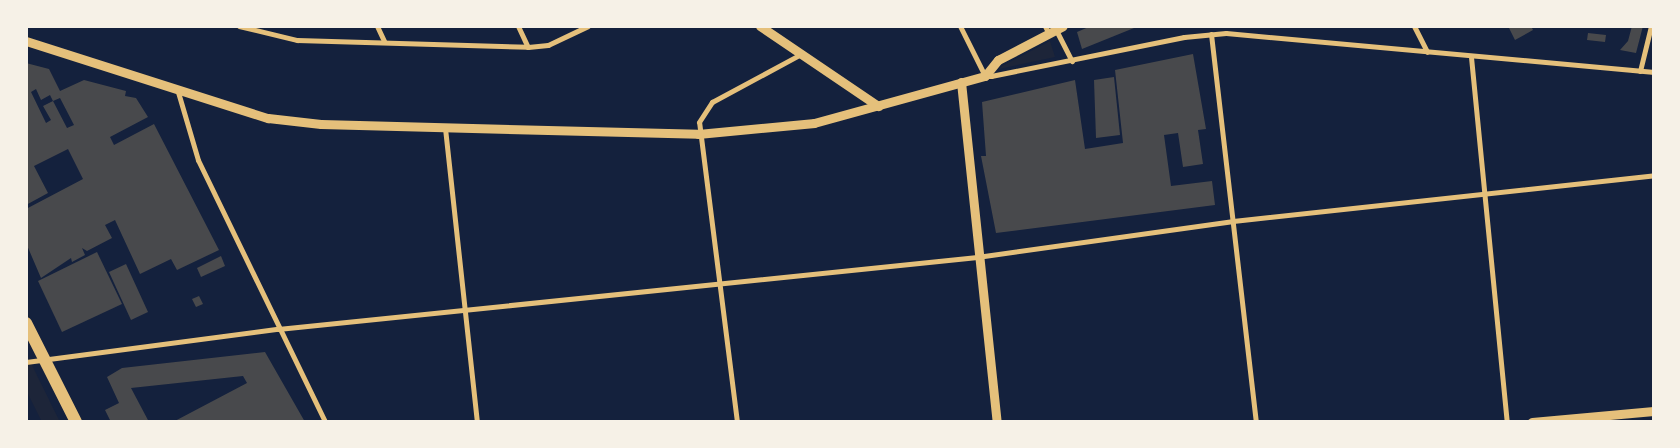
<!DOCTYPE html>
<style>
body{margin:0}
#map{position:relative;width:1680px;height:448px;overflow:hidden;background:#14213d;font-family:Rubik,sans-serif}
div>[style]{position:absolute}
.green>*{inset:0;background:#1d2539}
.building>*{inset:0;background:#48494c}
.minor>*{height:5px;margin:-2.5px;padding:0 2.5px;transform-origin:2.5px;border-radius:2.5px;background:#e5c07b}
.tertiary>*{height:9px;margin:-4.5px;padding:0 4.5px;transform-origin:4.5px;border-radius:4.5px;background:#e5c07b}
.primary>*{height:12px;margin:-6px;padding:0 6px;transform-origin:6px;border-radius:6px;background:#e5c07b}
span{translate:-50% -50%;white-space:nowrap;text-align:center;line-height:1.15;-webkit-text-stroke:5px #f6f1e7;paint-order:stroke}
.frame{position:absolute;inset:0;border:28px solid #f6f1e7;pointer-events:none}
</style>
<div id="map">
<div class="green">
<i style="clip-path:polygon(1050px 41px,1055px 57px,999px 69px,1002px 66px)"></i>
<i style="clip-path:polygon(26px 353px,60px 422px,42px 422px,26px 390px)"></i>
</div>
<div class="building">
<i style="clip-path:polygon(1091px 26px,1139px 26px,1082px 49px,1077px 32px)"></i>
<i style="clip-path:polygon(1508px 26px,1531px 26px,1533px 30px,1515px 40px)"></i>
<i style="clip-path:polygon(1632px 26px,1643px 26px,1636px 53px,1620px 50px,1628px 41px)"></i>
<i style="clip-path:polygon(1588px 33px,1606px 35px,1605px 42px,1587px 40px)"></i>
<i style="clip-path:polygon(1193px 54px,1206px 129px,1198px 130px,1203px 164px,1183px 167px,1178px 133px,1164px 135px,1171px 186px,1212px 181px,1215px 205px,996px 233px,981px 156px,986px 156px,982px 102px,1075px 80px,1085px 149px,1123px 143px,1115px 70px)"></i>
<i style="clip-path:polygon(evenodd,26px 63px,49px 69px,60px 91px,84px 80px,126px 91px,125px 96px,136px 98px,148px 117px,110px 137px,114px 145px,154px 124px,219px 250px,177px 270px,171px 259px,140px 274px,115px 220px,105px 225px,112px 238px,87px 251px,82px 248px,85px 255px,72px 262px,71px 258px,41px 278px,26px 243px,26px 209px,83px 179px,68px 149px,34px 166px,48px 193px,26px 205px,26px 63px,36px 89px,41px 100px,50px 95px,53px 101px,43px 106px,51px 120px,46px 123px,31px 92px,36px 89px,26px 63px,60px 98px,74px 125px,67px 128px,53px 101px,60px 98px)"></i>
<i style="clip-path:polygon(1114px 77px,1120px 135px,1096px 138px,1094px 80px)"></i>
<i style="clip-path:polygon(97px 252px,122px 304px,62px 332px,38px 281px)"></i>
<i style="clip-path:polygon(221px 256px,225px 266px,201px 277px,197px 268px)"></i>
<i style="clip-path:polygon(126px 264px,148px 312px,131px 320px,109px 272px)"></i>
<i style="clip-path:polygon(199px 296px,203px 304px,196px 307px,192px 299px)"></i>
<i style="clip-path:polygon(265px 352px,305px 422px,173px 422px,247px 383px,243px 376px,131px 388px,149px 422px,111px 422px,105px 410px,119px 403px,107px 377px,122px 368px)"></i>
</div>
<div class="minor">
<i style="left:239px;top:26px;width:60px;rotate:13.6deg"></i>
<i style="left:297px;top:40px;width:231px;rotate:1.7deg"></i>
<i style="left:528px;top:47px;width:20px;rotate:-6deg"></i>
<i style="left:548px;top:45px;width:44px;rotate:-25.4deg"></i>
<i style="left:377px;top:26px;width:17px;rotate:65deg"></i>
<i style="left:518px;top:26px;width:23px;rotate:65deg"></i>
<i style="left:960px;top:26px;width:56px;rotate:63.4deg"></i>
<i style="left:985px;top:76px;width:6px"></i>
<i style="left:991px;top:76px;width:197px;rotate:-11.4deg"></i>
<i style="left:1184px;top:37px;width:42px;rotate:-5.4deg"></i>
<i style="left:1226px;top:33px;width:430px;rotate:5.2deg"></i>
<i style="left:1045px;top:26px;width:9px;rotate:63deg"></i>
<i style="left:1414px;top:26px;width:29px;rotate:63deg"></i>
<i style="left:1056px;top:30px;width:35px;rotate:63deg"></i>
<i style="left:1211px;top:34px;width:391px;rotate:83.4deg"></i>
<i style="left:1471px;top:57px;width:367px;rotate:84.4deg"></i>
<i style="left:1640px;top:71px;width:46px;rotate:-76.3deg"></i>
<i style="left:178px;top:92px;width:71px;rotate:73.6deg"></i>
<i style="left:198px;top:160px;width:291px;rotate:64.1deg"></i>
<i style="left:445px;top:128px;width:296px;rotate:83.8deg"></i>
<i style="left:26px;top:362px;width:254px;rotate:-7.5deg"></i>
<i style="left:278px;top:329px;width:703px;rotate:-5.88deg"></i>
<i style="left:977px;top:257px;width:259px;rotate:-8deg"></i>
<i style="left:1233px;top:221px;width:424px;rotate:-6.2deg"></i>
<i style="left:737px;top:422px;width:302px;rotate:-97.2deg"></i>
<i style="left:699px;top:122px;width:24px;rotate:-57deg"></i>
<i style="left:712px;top:102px;width:103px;rotate:-28.3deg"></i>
</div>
<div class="tertiary">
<i style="left:760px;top:26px;width:143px;rotate:34.1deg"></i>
<i style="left:26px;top:41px;width:254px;rotate:17.7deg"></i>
<i style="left:268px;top:118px;width:53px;rotate:6.5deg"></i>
<i style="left:321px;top:124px;width:377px;rotate:1.5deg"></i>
<i style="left:698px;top:134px;width:117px;rotate:-5.4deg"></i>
<i style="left:814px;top:123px;width:177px;rotate:-15.4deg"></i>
<i style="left:985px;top:76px;width:21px;rotate:-51deg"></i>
<i style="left:998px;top:60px;width:73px;rotate:-27.6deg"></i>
<i style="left:961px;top:82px;width:342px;rotate:84deg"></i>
<i style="left:1532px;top:422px;width:122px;rotate:-5.2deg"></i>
</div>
<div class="primary">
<i style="left:26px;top:323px;width:111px;rotate:63.2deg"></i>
</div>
<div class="frame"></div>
</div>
